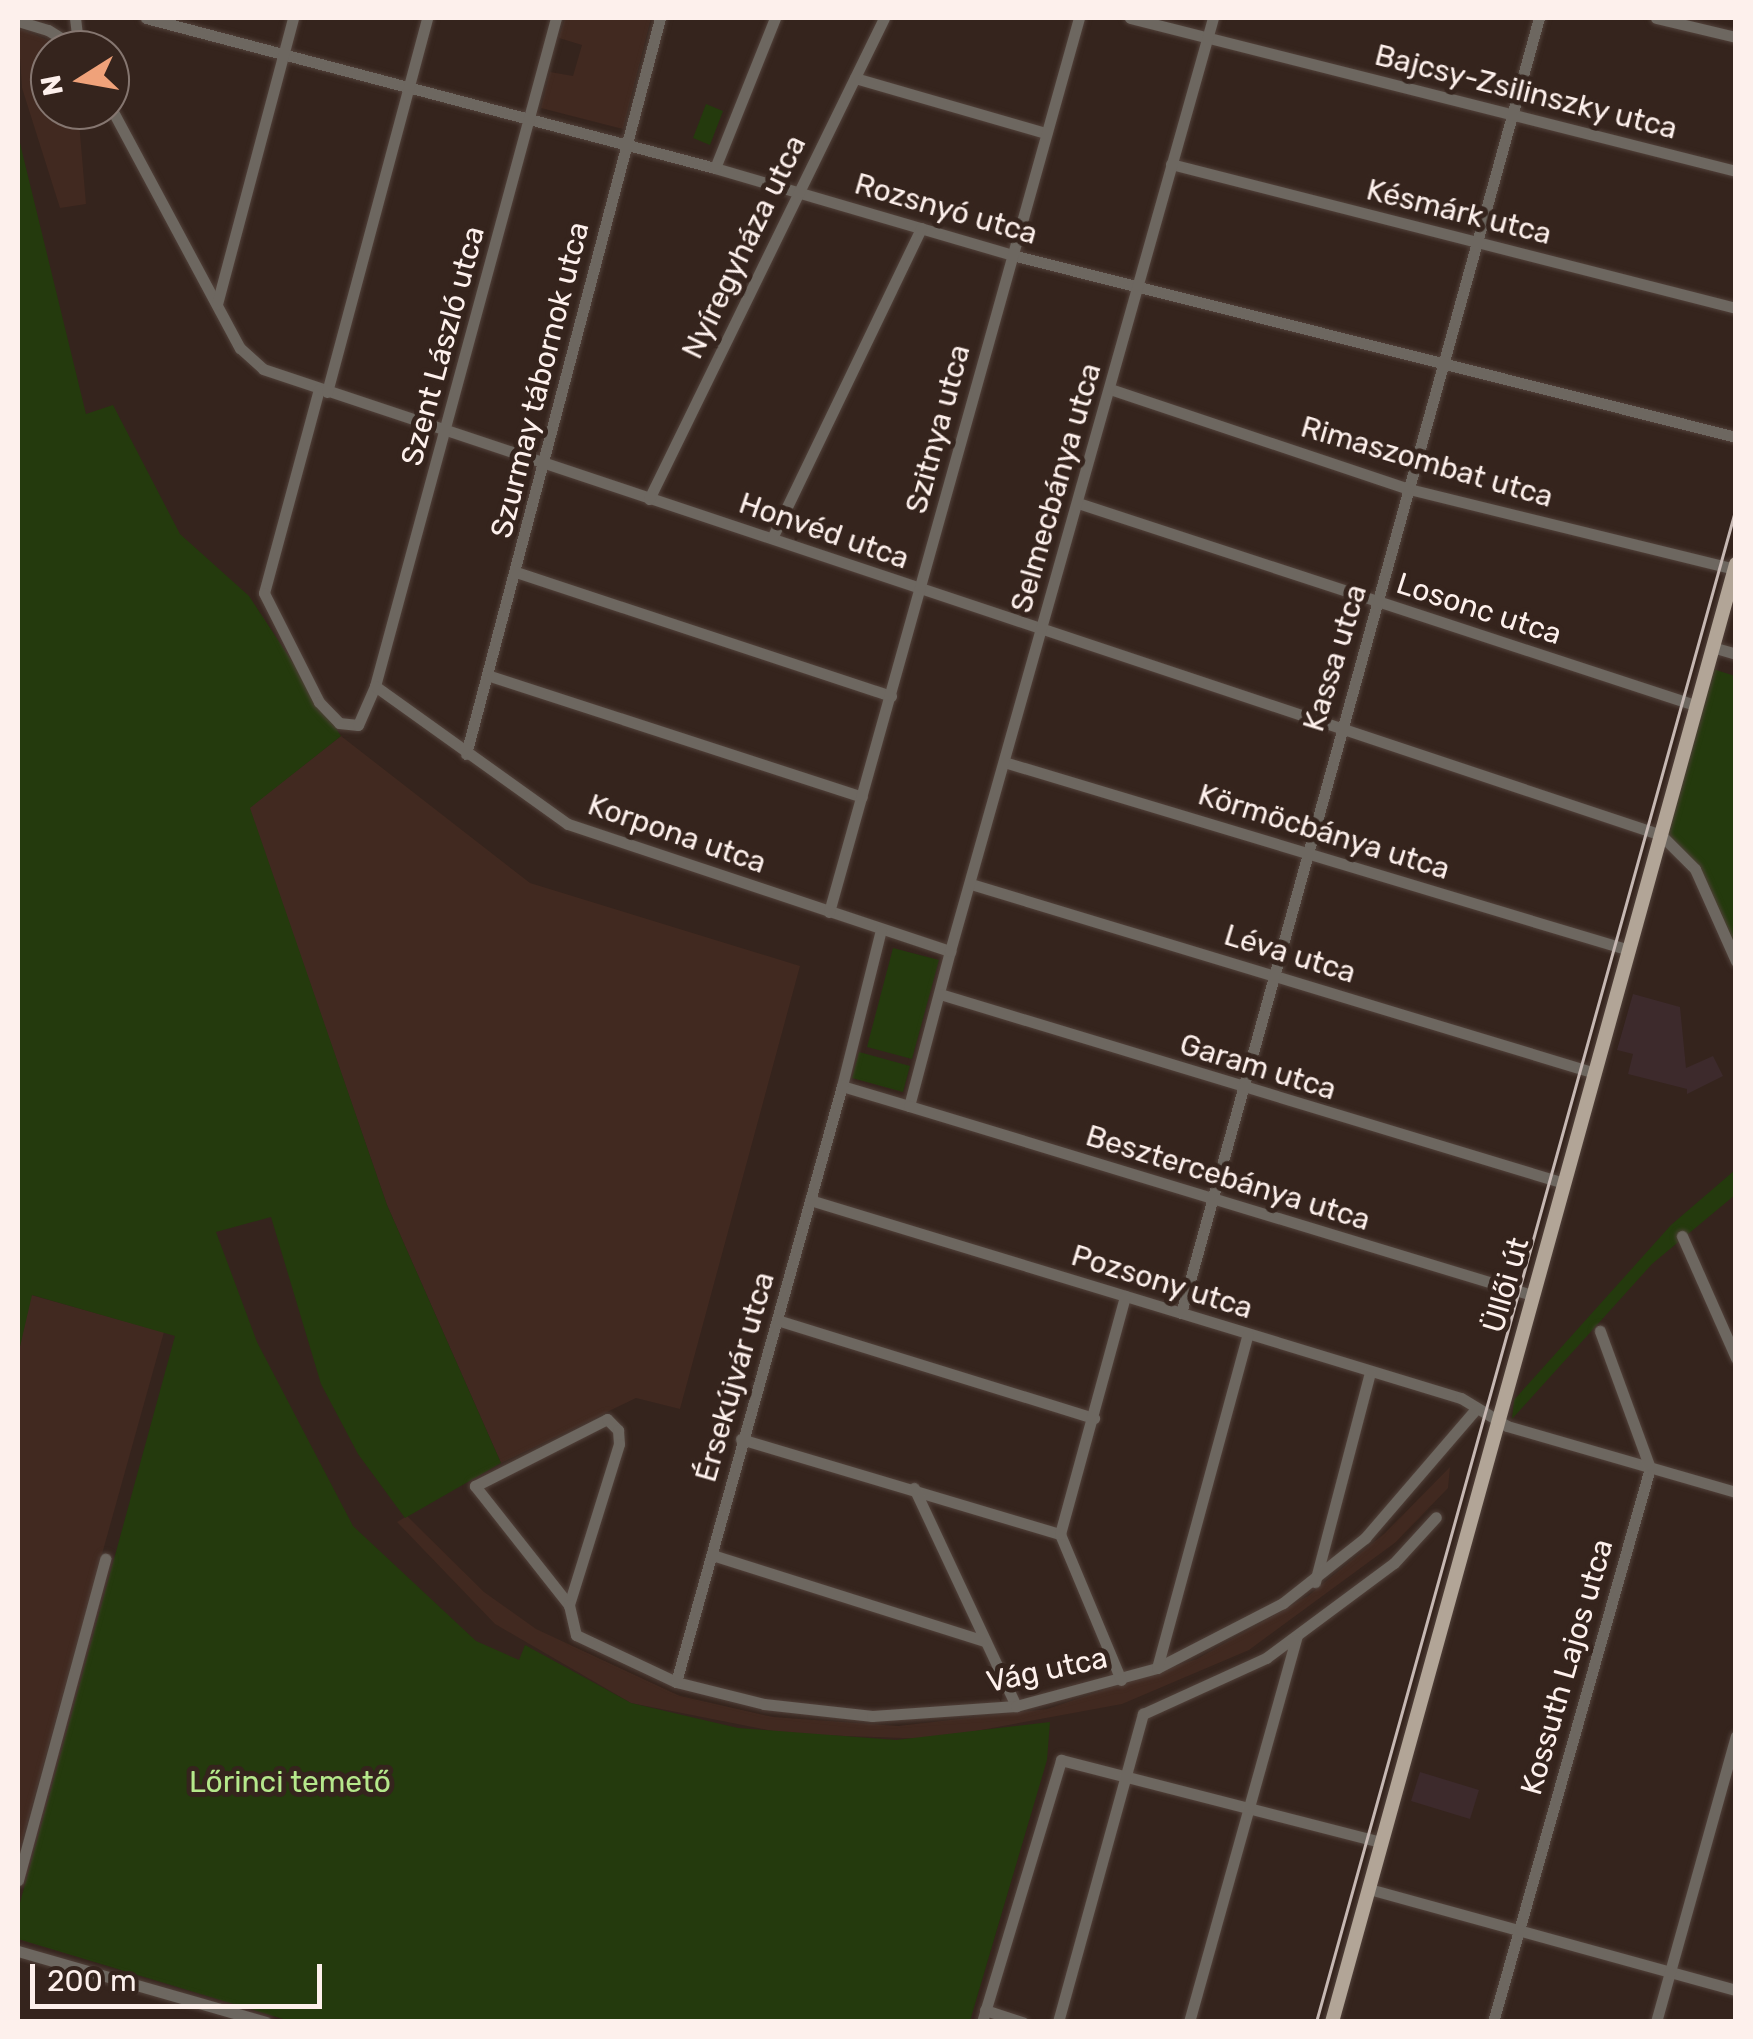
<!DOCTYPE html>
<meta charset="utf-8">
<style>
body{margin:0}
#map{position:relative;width:1753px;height:2039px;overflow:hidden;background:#35241d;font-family:Rubik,sans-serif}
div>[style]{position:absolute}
.commercial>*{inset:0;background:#3d2a2c}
.built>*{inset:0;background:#412920}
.green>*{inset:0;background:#243a0d}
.roads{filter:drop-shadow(0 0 2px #51413a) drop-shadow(0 0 2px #51413a)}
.minor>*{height:11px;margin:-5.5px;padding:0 5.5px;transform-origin:5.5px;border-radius:5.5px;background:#6d6760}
.major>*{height:14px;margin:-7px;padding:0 7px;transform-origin:7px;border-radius:7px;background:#b2a597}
.tram>*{height:2.5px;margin:-1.25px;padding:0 1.25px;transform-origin:1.25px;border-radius:1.25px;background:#c6b8b3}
span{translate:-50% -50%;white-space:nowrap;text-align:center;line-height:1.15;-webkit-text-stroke:10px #35241d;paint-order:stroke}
.street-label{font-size:30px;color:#fdf0ec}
.park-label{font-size:30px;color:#b5e88b}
.frame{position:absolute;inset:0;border:20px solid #fdf0ec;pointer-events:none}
.north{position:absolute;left:30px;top:30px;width:100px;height:100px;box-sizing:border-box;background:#35241d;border:2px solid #857670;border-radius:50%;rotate:259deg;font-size:28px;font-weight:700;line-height:40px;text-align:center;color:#fdf0ec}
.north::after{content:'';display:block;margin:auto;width:35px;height:45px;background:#f0a27a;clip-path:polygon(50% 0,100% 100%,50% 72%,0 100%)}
.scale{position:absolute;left:30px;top:1964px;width:292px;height:45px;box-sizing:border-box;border:5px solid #fdf0ec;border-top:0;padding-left:12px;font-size:30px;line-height:35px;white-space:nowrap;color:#fdf0ec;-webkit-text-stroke:8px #35241d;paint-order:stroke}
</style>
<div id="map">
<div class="commercial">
<i style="clip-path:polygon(1633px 994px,1680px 1007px,1686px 1068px,1713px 1056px,1723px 1076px,1687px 1094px,1687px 1089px,1628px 1074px,1633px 1054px,1617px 1050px)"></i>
<i style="clip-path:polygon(1420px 1772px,1479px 1790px,1470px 1819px,1411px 1801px)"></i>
</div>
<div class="built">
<i style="clip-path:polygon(565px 18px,651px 18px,623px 129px,541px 108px,550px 72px,573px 76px,582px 45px,559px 38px)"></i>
<i style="clip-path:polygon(18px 28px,72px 50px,50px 50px,50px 110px,78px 110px,86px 204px,60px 208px,22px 88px)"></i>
<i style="clip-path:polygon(341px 736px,530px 883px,800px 966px,680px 1409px,636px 1398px,501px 1463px,387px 1205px,249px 808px)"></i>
<i style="clip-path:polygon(31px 1295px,164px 1332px,18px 1855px,18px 1355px)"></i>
<i style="clip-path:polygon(1450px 1467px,1448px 1488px,1396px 1542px,1249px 1650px,1122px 1704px,932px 1739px,788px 1734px,631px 1703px,495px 1624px,397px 1522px,407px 1516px,484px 1592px,536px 1629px,680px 1696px,773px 1717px,898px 1726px,1047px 1709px,1197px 1659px,1308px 1596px,1385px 1533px)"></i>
</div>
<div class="green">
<i style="clip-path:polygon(706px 104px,723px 111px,710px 145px,693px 138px)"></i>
<i style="clip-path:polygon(18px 135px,86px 414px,113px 405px,180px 534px,249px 596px,341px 736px,250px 808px,387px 1205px,501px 1463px,405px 1518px,358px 1454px,321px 1384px,271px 1217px,216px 1232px,257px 1342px,353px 1526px,476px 1641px,519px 1660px,525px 1645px,631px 1703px,738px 1728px,896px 1740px,1050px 1722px,1047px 1760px,970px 2021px,290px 2021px,18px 1939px,18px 1910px,175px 1336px,32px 1295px,18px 1355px)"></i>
<i style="clip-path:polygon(1713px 669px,1735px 676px,1735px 959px,1695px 875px,1666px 843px)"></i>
<i style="clip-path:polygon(893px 948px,939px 960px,912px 1059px,867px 1047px)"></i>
<i style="clip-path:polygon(859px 1052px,910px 1066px,903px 1092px,852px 1078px)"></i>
<i style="clip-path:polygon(1735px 1170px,1735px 1195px,1652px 1264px,1512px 1419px,1514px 1400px,1671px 1225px)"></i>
</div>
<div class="roads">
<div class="minor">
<i style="left:75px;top:18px;width:31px;rotate:83deg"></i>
<i style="left:146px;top:18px;width:588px;rotate:14.77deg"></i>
<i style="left:715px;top:168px;width:309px;rotate:16.3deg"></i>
<i style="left:1012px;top:255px;width:747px;rotate:14.11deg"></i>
<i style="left:1130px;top:18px;width:625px;rotate:14.17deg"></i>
<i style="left:1656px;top:18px;width:82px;rotate:13.4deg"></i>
<i style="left:18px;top:21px;width:31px;rotate:17deg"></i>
<i style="left:48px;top:30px;width:38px;rotate:32deg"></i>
<i style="left:855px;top:78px;width:199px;rotate:16.1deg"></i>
<i style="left:110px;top:106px;width:275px;rotate:61.8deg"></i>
<i style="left:240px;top:348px;width:31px;rotate:42deg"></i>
<i style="left:263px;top:369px;width:1474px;rotate:18.43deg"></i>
<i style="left:1661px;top:835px;width:48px;rotate:45deg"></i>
<i style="left:1695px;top:869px;width:101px;rotate:66deg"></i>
<i style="left:1171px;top:164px;width:583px;rotate:14.3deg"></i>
<i style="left:715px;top:168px;width:162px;rotate:-68.2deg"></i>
<i style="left:217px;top:304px;width:296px;rotate:-75.1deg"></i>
<i style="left:319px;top:389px;width:211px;rotate:105.1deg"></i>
<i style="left:264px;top:593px;width:122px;rotate:63.2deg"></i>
<i style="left:319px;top:702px;width:29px;rotate:46deg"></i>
<i style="left:339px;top:723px;width:19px;rotate:6deg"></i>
<i style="left:358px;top:725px;width:43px;rotate:-66.4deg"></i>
<i style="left:375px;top:686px;width:692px;rotate:-74.84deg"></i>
<i style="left:1110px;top:389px;width:315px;rotate:18.5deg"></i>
<i style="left:1409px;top:489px;width:335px;rotate:13.8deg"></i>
<i style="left:327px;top:392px;width:387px;rotate:-75deg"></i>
<i style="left:649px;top:499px;width:535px;rotate:-63.96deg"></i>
<i style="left:1078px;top:503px;width:649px;rotate:18.13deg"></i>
<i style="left:772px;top:538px;width:344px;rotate:-64.3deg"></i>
<i style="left:516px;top:572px;width:395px;rotate:18.3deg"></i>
<i style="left:1712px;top:647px;width:25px;rotate:16deg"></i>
<i style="left:487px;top:675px;width:394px;rotate:18deg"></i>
<i style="left:375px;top:686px;width:237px;rotate:35.6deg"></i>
<i style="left:568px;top:824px;width:403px;rotate:18.4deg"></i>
<i style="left:950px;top:951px;width:160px;rotate:104.8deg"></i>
<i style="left:909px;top:1106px;width:70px;rotate:-163.4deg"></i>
<i style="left:842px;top:1086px;width:161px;rotate:-76deg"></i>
<i style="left:466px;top:754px;width:761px;rotate:-75.23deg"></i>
<i style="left:1004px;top:762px;width:653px;rotate:16.74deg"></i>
<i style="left:971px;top:884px;width:652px;rotate:16.85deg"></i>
<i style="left:829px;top:912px;width:928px;rotate:-74.38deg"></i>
<i style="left:950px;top:951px;width:969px;rotate:-74.26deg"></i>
<i style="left:940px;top:994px;width:652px;rotate:16.85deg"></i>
<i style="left:909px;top:1106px;width:651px;rotate:16.88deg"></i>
<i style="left:810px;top:1200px;width:680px;rotate:16.92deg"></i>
<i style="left:1461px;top:1398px;width:54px;rotate:31.3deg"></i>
<i style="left:1507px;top:1426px;width:238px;rotate:16.1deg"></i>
<i style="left:1682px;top:1236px;width:133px;rotate:66.1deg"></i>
<i style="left:1181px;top:1313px;width:1344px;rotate:-74.55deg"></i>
<i style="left:777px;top:1320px;width:332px;rotate:17.2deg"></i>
<i style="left:741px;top:1439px;width:333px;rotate:16.6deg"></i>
<i style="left:914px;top:1488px;width:241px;rotate:64.9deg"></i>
<i style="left:712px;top:1555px;width:286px;rotate:17.5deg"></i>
<i style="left:1315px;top:1582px;width:216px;rotate:-75.3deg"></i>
<i style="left:569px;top:1605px;width:152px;rotate:-128.3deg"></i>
<i style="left:475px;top:1486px;width:148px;rotate:-26.9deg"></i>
<i style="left:607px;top:1419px;width:16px;rotate:45deg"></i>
<i style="left:618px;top:1430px;width:14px;rotate:86deg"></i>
<i style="left:619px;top:1444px;width:169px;rotate:107.3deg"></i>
<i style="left:569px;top:1605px;width:31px;rotate:77deg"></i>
<i style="left:576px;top:1635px;width:110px;rotate:25.2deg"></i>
<i style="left:676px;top:1682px;width:91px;rotate:14deg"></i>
<i style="left:764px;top:1704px;width:109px;rotate:6.3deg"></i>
<i style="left:872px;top:1716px;width:144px;rotate:-4deg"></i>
<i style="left:1016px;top:1706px;width:146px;rotate:-15.1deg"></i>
<i style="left:1157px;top:1668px;width:142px;rotate:-27.3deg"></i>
<i style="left:1283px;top:1603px;width:105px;rotate:-38.4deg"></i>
<i style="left:1365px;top:1538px;width:170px;rotate:-49.3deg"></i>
<i style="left:1157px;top:1668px;width:346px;rotate:-74.8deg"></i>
<i style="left:1121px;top:1680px;width:158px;rotate:-112.7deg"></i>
<i style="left:1060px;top:1534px;width:247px;rotate:-74.7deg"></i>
<i style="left:676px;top:1682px;width:619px;rotate:-74.44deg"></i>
<i style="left:18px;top:1880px;width:333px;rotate:-74.8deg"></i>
<i style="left:1369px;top:1889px;width:381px;rotate:15.4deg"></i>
<i style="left:18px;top:1951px;width:258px;rotate:16deg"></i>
<i style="left:985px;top:2010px;width:40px;rotate:18deg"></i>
<i style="left:982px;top:2022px;width:274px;rotate:-73.2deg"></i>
<i style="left:1061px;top:1760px;width:330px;rotate:14.4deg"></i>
<i style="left:1058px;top:2022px;width:320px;rotate:-74.6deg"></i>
<i style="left:1143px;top:1714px;width:135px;rotate:-24.5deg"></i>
<i style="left:1266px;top:1658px;width:159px;rotate:-36.6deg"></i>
<i style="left:1394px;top:1563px;width:62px;rotate:-47.6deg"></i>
<i style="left:1189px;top:2022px;width:399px;rotate:-74.4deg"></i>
<i style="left:1493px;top:2022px;width:576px;rotate:-74.18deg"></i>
<i style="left:1650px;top:1468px;width:146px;rotate:-110.1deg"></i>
<i style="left:1656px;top:2022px;width:297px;rotate:-74.4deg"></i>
</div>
<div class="major">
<i style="left:1332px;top:2022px;width:1513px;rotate:-74.51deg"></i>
</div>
</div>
<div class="tram">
<i style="left:1316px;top:2022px;width:1571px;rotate:-74.5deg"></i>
</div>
<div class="street-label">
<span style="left:1526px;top:92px;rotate:14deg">Bajcsy-Zsilinszky utca</span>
<span style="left:946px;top:209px;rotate:16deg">Rozsnyó utca</span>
<span style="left:1459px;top:212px;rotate:14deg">Késmárk utca</span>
<span style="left:744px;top:247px;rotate:-64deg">Nyíregyháza utca</span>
<span style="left:443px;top:346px;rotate:-75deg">Szent László utca</span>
<span style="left:540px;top:380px;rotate:-76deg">Szurmay tábornok utca</span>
<span style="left:938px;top:429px;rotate:-75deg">Szitnya utca</span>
<span style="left:1427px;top:462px;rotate:16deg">Rimaszombat utca</span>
<span style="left:1056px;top:488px;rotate:-74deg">Selmecbánya utca</span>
<span style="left:824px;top:531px;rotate:19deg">Honvéd utca</span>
<span style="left:1479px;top:609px;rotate:18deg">Losonc utca</span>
<span style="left:1335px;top:658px;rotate:-73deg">Kassa utca</span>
<span style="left:1324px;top:832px;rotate:17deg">Körmöcbánya utca</span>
<span style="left:677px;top:834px;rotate:19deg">Korpona utca</span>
<span style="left:1290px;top:954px;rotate:17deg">Léva utca</span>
<span style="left:1258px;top:1067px;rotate:17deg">Garam utca</span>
<span style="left:1228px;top:1178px;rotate:17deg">Besztercebánya utca</span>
<span style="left:1162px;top:1282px;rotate:17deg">Pozsony utca</span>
<span style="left:1506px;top:1285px;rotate:-74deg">Üllői út</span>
<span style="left:735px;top:1377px;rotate:-74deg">Érsekújvár utca</span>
<span style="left:1567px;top:1667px;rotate:-74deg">Kossuth Lajos utca</span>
<span style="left:1047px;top:1670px;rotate:-12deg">Vág utca</span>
</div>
<div class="park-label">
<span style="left:290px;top:1782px">Lőrinci temető</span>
</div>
<div class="frame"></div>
<div class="north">N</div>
<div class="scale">200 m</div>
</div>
